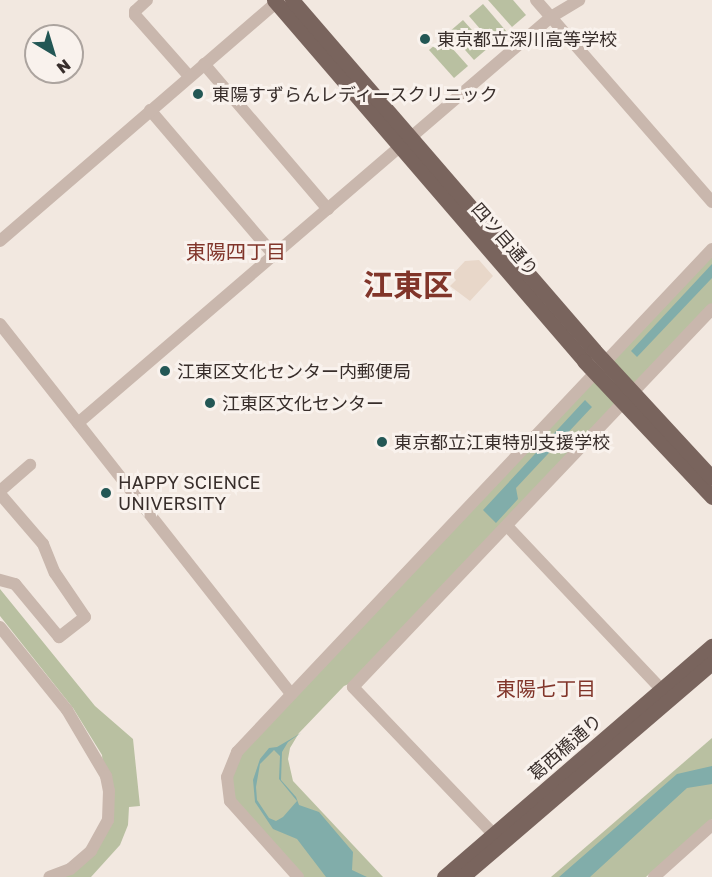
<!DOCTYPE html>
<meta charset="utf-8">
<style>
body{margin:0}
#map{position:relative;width:712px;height:877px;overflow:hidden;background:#f2e8e0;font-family:"Golos Text","Noto Sans JP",sans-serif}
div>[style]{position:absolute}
.green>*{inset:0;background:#b9c0a1}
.plaza>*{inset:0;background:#e8d7c9}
.water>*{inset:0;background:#81adaa}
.minor>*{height:12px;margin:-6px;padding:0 6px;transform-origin:6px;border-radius:6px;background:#c9b7ad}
.major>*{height:15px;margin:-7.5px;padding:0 7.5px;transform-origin:7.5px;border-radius:7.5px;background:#79645d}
.dots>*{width:16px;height:16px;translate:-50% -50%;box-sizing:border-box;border:3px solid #f9f2ed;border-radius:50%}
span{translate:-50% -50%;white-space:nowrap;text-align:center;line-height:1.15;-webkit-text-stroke:6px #f9f2ed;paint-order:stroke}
.poi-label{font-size:18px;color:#382e2b}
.left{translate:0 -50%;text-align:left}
.street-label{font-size:18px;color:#382e2b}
.neighbourhood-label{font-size:20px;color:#81352a}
.town-label{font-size:30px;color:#81352a;font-weight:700}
.north{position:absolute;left:24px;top:24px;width:60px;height:60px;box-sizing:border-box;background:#f9f2ed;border:2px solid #aca49f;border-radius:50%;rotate:142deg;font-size:16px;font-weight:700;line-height:24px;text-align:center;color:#382e2b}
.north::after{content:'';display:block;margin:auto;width:21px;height:27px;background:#235755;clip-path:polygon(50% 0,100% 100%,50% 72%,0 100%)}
</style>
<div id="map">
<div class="green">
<i style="clip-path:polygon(488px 0,513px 0,526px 15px,512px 27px)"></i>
<i style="clip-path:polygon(483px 4px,507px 32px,493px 44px,469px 16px)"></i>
<i style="clip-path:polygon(463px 20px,488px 48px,474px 60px,449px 32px)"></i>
<i style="clip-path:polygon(443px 38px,468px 66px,454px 78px,429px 50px)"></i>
<i style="clip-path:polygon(712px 254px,712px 304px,351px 683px,344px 686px,299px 733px,290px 748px,288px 759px,293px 781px,383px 877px,303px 877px,234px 800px,231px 791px,234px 766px,240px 754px)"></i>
<i style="clip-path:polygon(0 589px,95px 706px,133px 739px,140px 806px,129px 807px,128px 825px,120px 845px,91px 877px,63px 877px,71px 872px,108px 820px,102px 755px,73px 708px,0 616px)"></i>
<i style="clip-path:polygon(712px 738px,712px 819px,646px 877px,551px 877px)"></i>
</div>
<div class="plaza">
<i style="clip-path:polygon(479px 260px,493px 276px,470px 301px,450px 286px,456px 280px,452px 275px,465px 261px)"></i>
</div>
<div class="water">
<i style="clip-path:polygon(712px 264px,712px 278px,637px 357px,631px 351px)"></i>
<i style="clip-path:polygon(585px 400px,592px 407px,516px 488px,518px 499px,496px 523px,483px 510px)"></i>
<i style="clip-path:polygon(evenodd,301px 733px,288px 742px,282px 752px,281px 780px,296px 797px,299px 805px,319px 812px,353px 852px,352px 870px,367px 877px,326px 877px,297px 839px,273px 829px,255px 802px,253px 780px,260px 759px,269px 748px,277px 747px,301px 733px,274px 750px,280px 756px,279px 779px,297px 801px,283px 817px,276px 821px,269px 818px,257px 800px,256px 787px,260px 764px,274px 750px)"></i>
<i style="clip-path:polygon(712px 766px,712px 784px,687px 788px,590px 877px,559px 877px,677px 774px)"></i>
</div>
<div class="minor">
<i style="left:147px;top:0;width:16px;rotate:137deg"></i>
<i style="left:135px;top:11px;width:4px;rotate:90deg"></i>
<i style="left:135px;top:15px;width:81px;rotate:48.5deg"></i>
<i style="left:536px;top:0;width:268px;rotate:48.9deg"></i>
<i style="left:204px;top:64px;width:191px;rotate:49.5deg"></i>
<i style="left:150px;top:110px;width:191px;rotate:49.5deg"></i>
<i style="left:0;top:241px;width:369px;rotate:-40.8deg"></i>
<i style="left:0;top:324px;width:471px;rotate:51.8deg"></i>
<i style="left:78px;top:423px;width:623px;rotate:-40.64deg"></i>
<i style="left:551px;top:17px;width:33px;rotate:-31deg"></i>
<i style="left:0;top:491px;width:40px;rotate:-41deg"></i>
<i style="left:0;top:494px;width:66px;rotate:49.3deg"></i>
<i style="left:43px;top:544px;width:31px;rotate:68deg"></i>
<i style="left:55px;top:573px;width:53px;rotate:55.7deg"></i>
<i style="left:85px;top:617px;width:33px;rotate:142deg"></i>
<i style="left:59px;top:637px;width:69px;rotate:-129.7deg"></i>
<i style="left:15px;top:584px;width:16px;rotate:-165deg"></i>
<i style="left:508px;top:527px;width:224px;rotate:46.6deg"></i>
<i style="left:0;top:627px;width:107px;rotate:51.1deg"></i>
<i style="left:67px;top:710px;width:77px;rotate:59.4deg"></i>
<i style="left:106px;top:776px;width:15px;rotate:79deg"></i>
<i style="left:109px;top:791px;width:29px;rotate:92deg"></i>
<i style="left:108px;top:820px;width:35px;rotate:119deg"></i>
<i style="left:91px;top:851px;width:28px;rotate:139deg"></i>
<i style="left:70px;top:869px;width:22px;rotate:159deg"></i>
<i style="left:500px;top:841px;width:213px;rotate:-133.7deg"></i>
<i style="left:353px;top:687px;width:521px;rotate:-46.48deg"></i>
<i style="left:298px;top:877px;width:102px;rotate:-131.8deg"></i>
<i style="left:230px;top:801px;width:24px;rotate:-97deg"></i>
<i style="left:227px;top:777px;width:27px;rotate:-68deg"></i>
<i style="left:237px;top:752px;width:692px;rotate:-46.64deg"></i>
<i style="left:654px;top:877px;width:78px;rotate:-41.9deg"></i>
</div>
<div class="major">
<i style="left:274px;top:0;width:476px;rotate:49.3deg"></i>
<i style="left:584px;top:361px;width:187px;rotate:46.7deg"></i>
<i style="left:292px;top:0;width:462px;rotate:49.2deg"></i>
<i style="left:594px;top:350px;width:174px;rotate:47.3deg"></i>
<i style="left:444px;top:877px;width:354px;rotate:-40.8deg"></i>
<i style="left:462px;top:877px;width:329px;rotate:-40.6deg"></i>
</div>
<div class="dots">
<i style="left:425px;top:39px;background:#235755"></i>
<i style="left:198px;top:94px;background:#235755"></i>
<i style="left:165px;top:371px;background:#235755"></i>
<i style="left:210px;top:403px;background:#235755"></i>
<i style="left:382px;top:442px;background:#235755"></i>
<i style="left:106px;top:493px;background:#235755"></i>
</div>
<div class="poi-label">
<span class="left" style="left:437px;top:39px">東京都立深川高等学校</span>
<span class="left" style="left:212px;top:94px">東陽すずらんレディースクリニック</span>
<span class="left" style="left:177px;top:371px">江東区文化センター内郵便局</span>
<span class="left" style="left:222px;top:403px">江東区文化センター</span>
<span class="left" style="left:394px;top:442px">東京都立江東特別支援学校</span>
<span class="left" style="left:118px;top:493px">HAPPY SCIENCE<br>UNIVERSITY</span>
</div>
<div class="street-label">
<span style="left:505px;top:239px;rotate:49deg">四ツ目通り</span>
<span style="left:565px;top:747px;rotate:-41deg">葛西橋通り</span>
</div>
<div class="neighbourhood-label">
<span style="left:236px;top:251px">東陽四丁目</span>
<span style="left:546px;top:688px">東陽七丁目</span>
</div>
<div class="town-label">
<span style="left:408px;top:285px">江東区</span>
</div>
<div class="north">N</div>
</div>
